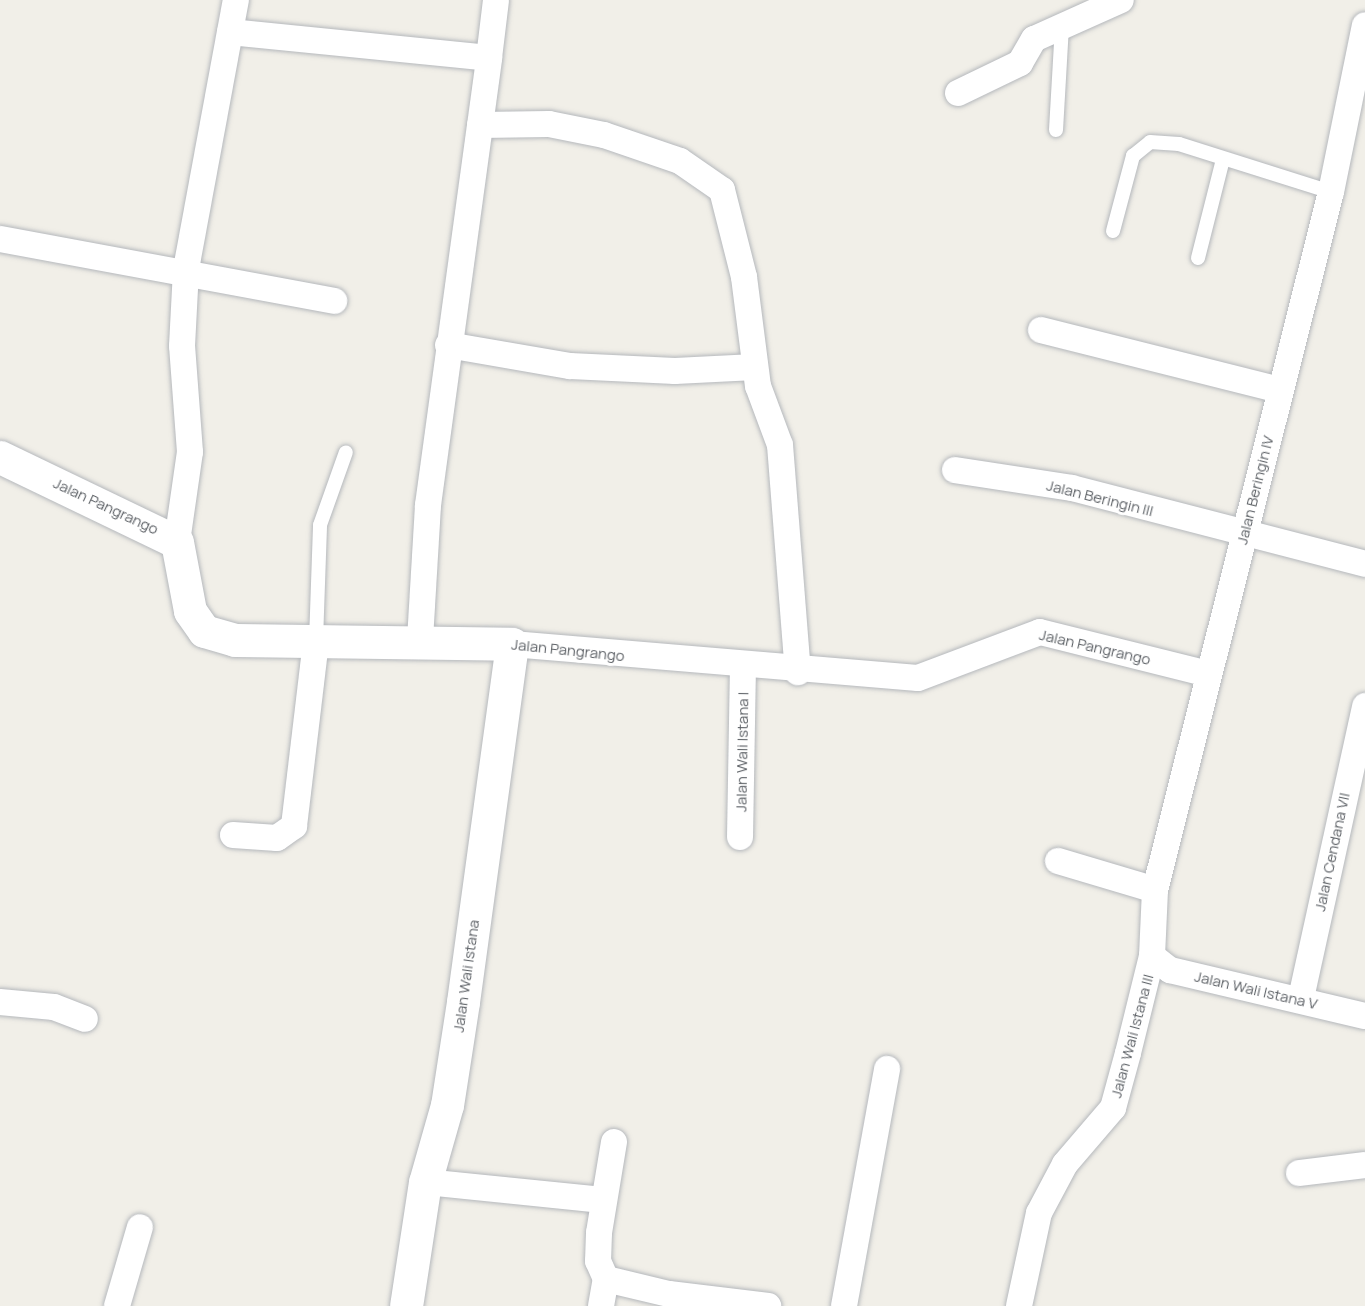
<!DOCTYPE html>
<style>
body{margin:0}
#map{position:relative;width:1365px;height:1306px;overflow:hidden;background:#f1efe8;font-family:Manrope,sans-serif}
div>[style]{position:absolute}
.roads{filter:drop-shadow(0 0 2px #b5b8bc) drop-shadow(0 0 2px #b5b8bc)}
.service>*{height:14px;margin:-7px;padding:0 7px;transform-origin:7px;border-radius:7px;background:#fff}
.minor>*{height:26px;margin:-13px;padding:0 13px;transform-origin:13px;border-radius:13px;background:#fff}
.tertiary>*{height:33px;margin:-16.5px;padding:0 16.5px;transform-origin:16.5px;border-radius:16.5px;background:#fff}
span{translate:-50% -50%;white-space:nowrap;text-align:center;line-height:1.15;-webkit-text-stroke:6px #fff;paint-order:stroke}
.street-label{font-size:15px;color:#5f6368}
</style>
<div id="map">
<div class="roads">
<div class="service">
<i style="left:1056px;top:130px;width:104px;rotate:-86.7deg"></i>
<i style="left:1113px;top:231px;width:78px;rotate:-75.1deg"></i>
<i style="left:1133px;top:156px;width:22px;rotate:-39deg"></i>
<i style="left:1150px;top:142px;width:29px;rotate:4deg"></i>
<i style="left:1179px;top:144px;width:159px;rotate:17.5deg"></i>
<i style="left:1198px;top:258px;width:102px;rotate:-75.8deg"></i>
<i style="left:316px;top:641px;width:116px;rotate:-88deg"></i>
<i style="left:320px;top:525px;width:77px;rotate:-70.4deg"></i>
</div>
<div class="minor">
<i style="left:230px;top:32px;width:260px;rotate:5.7deg"></i>
<i style="left:489px;top:58px;width:58px;rotate:-83.1deg"></i>
<i style="left:958px;top:93px;width:69px;rotate:-25.8deg"></i>
<i style="left:1020px;top:63px;width:28px;rotate:-60deg"></i>
<i style="left:1034px;top:39px;width:95px;rotate:-24.1deg"></i>
<i style="left:480px;top:125px;width:69px;rotate:-0.8deg"></i>
<i style="left:549px;top:124px;width:56px;rotate:11.3deg"></i>
<i style="left:604px;top:135px;width:80px;rotate:18.9deg"></i>
<i style="left:680px;top:161px;width:51px;rotate:34.6deg"></i>
<i style="left:722px;top:190px;width:90px;rotate:75.8deg"></i>
<i style="left:744px;top:277px;width:110px;rotate:82.7deg"></i>
<i style="left:758px;top:386px;width:63px;rotate:69.6deg"></i>
<i style="left:780px;top:445px;width:228px;rotate:85.5deg"></i>
<i style="left:0;top:239px;width:340px;rotate:10.5deg"></i>
<i style="left:1041px;top:330px;width:245px;rotate:14.1deg"></i>
<i style="left:448px;top:345px;width:124px;rotate:9.8deg"></i>
<i style="left:570px;top:366px;width:105px;rotate:2.7deg"></i>
<i style="left:675px;top:371px;width:80px;rotate:-2.9deg"></i>
<i style="left:955px;top:470px;width:118px;rotate:8.7deg"></i>
<i style="left:1072px;top:488px;width:303px;rotate:14.5deg"></i>
<i style="left:177px;top:542px;width:91px;rotate:-81.8deg"></i>
<i style="left:190px;top:452px;width:106px;rotate:-94.3deg"></i>
<i style="left:182px;top:346px;width:77px;rotate:-87deg"></i>
<i style="left:186px;top:269px;width:274px;rotate:-79.5deg"></i>
<i style="left:420px;top:640px;width:135px;rotate:-86.6deg"></i>
<i style="left:428px;top:505px;width:451px;rotate:-82.2deg"></i>
<i style="left:512px;top:644px;width:407px;rotate:4.8deg"></i>
<i style="left:918px;top:678px;width:130px;rotate:-20.7deg"></i>
<i style="left:1040px;top:632px;width:174px;rotate:14deg"></i>
<i style="left:233px;top:835px;width:44px;rotate:3.9deg"></i>
<i style="left:277px;top:838px;width:21px;rotate:-35deg"></i>
<i style="left:294px;top:826px;width:186px;rotate:-83.2deg"></i>
<i style="left:740px;top:837px;width:170px;rotate:-89deg"></i>
<i style="left:1058px;top:861px;width:101px;rotate:16.6deg"></i>
<i style="left:1152px;top:956px;width:23px;rotate:38deg"></i>
<i style="left:1170px;top:970px;width:200px;rotate:13.3deg"></i>
<i style="left:1301px;top:998px;width:299px;rotate:-77.6deg"></i>
<i style="left:0;top:1002px;width:54px;rotate:5.3deg"></i>
<i style="left:54px;top:1007px;width:33px;rotate:21deg"></i>
<i style="left:614px;top:1142px;width:92px;rotate:99.4deg"></i>
<i style="left:599px;top:1233px;width:28px;rotate:92deg"></i>
<i style="left:598px;top:1261px;width:20px;rotate:66deg"></i>
<i style="left:606px;top:1279px;width:65px;rotate:13.4deg"></i>
<i style="left:669px;top:1294px;width:100px;rotate:6.9deg"></i>
<i style="left:1299px;top:1173px;width:66px;rotate:-6.9deg"></i>
<i style="left:425px;top:1182px;width:178px;rotate:5.8deg"></i>
<i style="left:117px;top:1306px;width:82px;rotate:-73.8deg"></i>
<i style="left:601px;top:1306px;width:27px;rotate:-80deg"></i>
<i style="left:844px;top:1306px;width:241px;rotate:-79.7deg"></i>
<i style="left:1019px;top:1306px;width:95px;rotate:-77.9deg"></i>
<i style="left:1039px;top:1213px;width:55px;rotate:-62deg"></i>
<i style="left:1065px;top:1164px;width:74px;rotate:-49.4deg"></i>
<i style="left:1113px;top:1108px;width:57px;rotate:-74.7deg"></i>
<i style="left:1128px;top:1053px;width:100px;rotate:-76.1deg"></i>
<i style="left:1152px;top:956px;width:66px;rotate:-87.4deg"></i>
<i style="left:1155px;top:890px;width:720px;rotate:-75.85deg"></i>
<i style="left:1331px;top:192px;width:170px;rotate:-78.5deg"></i>
</div>
<div class="tertiary">
<i style="left:0;top:457px;width:196px;rotate:25.7deg"></i>
<i style="left:177px;top:542px;width:70px;rotate:79.3deg"></i>
<i style="left:190px;top:611px;width:24px;rotate:55deg"></i>
<i style="left:204px;top:631px;width:32px;rotate:16deg"></i>
<i style="left:235px;top:640px;width:277px;rotate:0.8deg"></i>
<i style="left:512px;top:644px;width:361px;rotate:97.8deg"></i>
<i style="left:463px;top:1002px;width:104px;rotate:98.8deg"></i>
<i style="left:447px;top:1105px;width:80px;rotate:105.9deg"></i>
<i style="left:425px;top:1182px;width:125px;rotate:98.7deg"></i>
</div>
</div>
<div class="street-label">
<span style="left:1255px;top:490px;rotate:-76deg">Jalan Beringin IV</span>
<span style="left:1100px;top:498px;rotate:14deg">Jalan Beringin III</span>
<span style="left:106px;top:506px;rotate:25deg">Jalan Pangrango</span>
<span style="left:1095px;top:647px;rotate:13deg">Jalan Pangrango</span>
<span style="left:568px;top:650px;rotate:6deg">Jalan Pangrango</span>
<span style="left:742px;top:752px;rotate:-89deg">Jalan Wali Istana I</span>
<span style="left:1332px;top:852px;rotate:-78deg">Jalan Cendana VII</span>
<span style="left:466px;top:976px;rotate:-82deg">Jalan Wali Istana</span>
<span style="left:1256px;top:990px;rotate:13deg">Jalan Wali Istana V</span>
<span style="left:1132px;top:1036px;rotate:-75deg">Jalan Wali Istana III</span>
</div>
</div>
